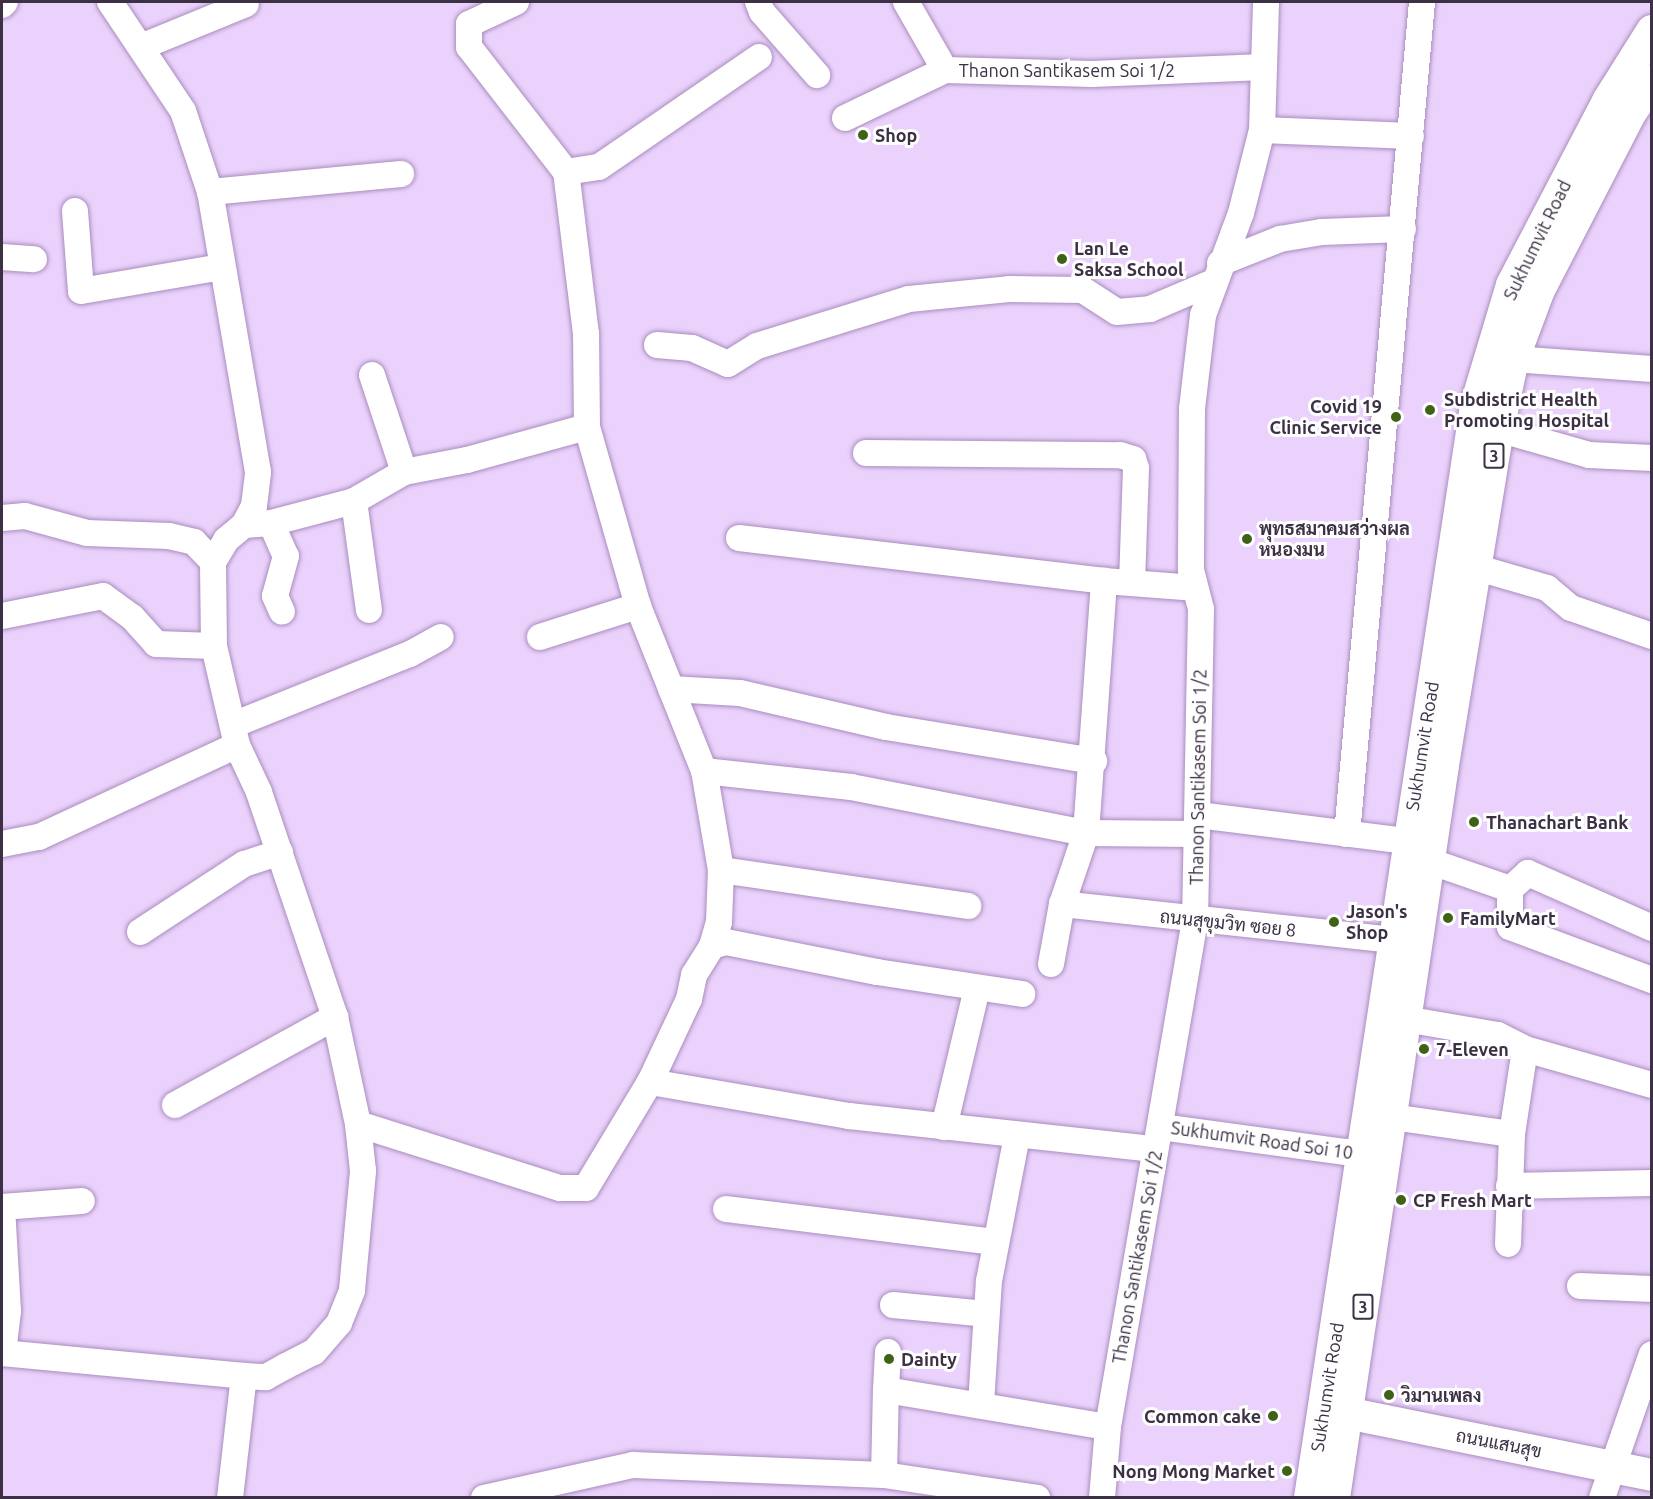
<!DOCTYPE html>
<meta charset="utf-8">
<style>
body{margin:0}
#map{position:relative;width:1653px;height:1499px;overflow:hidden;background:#ead2fc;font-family:Ubuntu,Sarabun,sans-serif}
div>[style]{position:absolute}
.roads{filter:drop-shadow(0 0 2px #aa8dbe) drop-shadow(0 0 2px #aa8dbe)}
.minor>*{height:26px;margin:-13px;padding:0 13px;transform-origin:13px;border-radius:13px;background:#fff}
.major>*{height:32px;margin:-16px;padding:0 16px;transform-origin:16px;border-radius:16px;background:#fff}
.dots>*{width:16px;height:16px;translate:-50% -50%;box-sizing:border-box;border:3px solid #fefefe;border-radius:50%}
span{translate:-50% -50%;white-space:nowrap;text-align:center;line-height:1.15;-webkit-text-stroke:6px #fefefe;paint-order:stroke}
.shield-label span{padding:2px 4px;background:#fefefe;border:2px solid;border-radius:4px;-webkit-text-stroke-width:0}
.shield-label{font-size:16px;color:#3c3044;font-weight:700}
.street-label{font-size:18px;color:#3c3044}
.poi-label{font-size:18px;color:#3c3044;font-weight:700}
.left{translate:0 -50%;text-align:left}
.right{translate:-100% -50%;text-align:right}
.frame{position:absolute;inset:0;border:3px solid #3c3044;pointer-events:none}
</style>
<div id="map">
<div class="roads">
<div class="minor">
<i style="left:758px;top:2px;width:11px;rotate:68deg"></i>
<i style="left:762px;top:12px;width:84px;rotate:48.9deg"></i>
<i style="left:906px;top:2px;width:78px;rotate:60.2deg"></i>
<i style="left:2px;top:5px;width:4px;rotate:-45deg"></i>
<i style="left:143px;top:46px;width:111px;rotate:-22.2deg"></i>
<i style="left:1264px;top:67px;width:65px;rotate:-88.2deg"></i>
<i style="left:845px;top:118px;width:111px;rotate:-25.6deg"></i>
<i style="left:945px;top:70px;width:147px;rotate:1.6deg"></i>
<i style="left:1092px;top:74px;width:172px;rotate:-2.3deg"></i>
<i style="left:1264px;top:67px;width:63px;rotate:91.8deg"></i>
<i style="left:1262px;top:130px;width:86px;rotate:104.2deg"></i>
<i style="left:1241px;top:213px;width:109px;rotate:110.4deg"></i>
<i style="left:1203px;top:315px;width:95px;rotate:96.7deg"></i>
<i style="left:1192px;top:409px;width:161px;rotate:90.4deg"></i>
<i style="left:1191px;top:570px;width:40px;rotate:75.6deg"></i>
<i style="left:1201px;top:609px;width:311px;rotate:91.1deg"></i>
<i style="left:1195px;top:920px;width:514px;rotate:99.74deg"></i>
<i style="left:1108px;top:1427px;width:71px;rotate:94.8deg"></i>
<i style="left:1262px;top:130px;width:149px;rotate:2.3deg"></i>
<i style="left:566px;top:172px;width:33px;rotate:-9deg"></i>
<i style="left:599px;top:167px;width:194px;rotate:-34.5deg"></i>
<i style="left:210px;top:192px;width:192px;rotate:-5.4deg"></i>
<i style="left:75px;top:211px;width:80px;rotate:85.7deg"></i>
<i style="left:81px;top:291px;width:142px;rotate:-9.7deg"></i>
<i style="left:2px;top:257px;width:32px;rotate:4deg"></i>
<i style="left:1220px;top:263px;width:65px;rotate:-21.8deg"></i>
<i style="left:1280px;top:239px;width:43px;rotate:-9.5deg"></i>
<i style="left:1322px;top:232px;width:81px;rotate:-2.1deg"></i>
<i style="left:657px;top:345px;width:35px;rotate:5deg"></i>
<i style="left:692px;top:348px;width:39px;rotate:24deg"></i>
<i style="left:728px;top:364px;width:34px;rotate:-32deg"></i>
<i style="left:757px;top:346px;width:159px;rotate:-17.2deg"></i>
<i style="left:909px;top:299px;width:100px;rotate:-5.7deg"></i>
<i style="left:1009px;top:289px;width:74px;rotate:0.8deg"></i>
<i style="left:1083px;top:290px;width:40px;rotate:32.9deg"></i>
<i style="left:1117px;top:312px;width:33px;rotate:-5deg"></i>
<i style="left:1150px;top:309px;width:66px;rotate:-23.1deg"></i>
<i style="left:1513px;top:359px;width:139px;rotate:4.1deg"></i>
<i style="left:372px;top:375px;width:102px;rotate:71.7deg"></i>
<i style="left:1498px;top:429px;width:95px;rotate:15.9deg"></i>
<i style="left:1589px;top:455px;width:63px;rotate:2.7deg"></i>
<i style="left:866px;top:453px;width:254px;rotate:0.5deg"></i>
<i style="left:1120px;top:455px;width:14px;rotate:17deg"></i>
<i style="left:1133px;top:459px;width:9px;rotate:72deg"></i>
<i style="left:1136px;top:468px;width:114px;rotate:92deg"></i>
<i style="left:354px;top:501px;width:110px;rotate:82.2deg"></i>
<i style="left:2px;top:518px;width:23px;rotate:-5deg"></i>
<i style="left:25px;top:516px;width:64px;rotate:15.3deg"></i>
<i style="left:87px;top:533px;width:82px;rotate:2.1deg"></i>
<i style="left:169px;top:536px;width:26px;rotate:13deg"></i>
<i style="left:194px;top:542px;width:28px;rotate:46deg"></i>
<i style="left:271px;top:523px;width:36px;rotate:66deg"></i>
<i style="left:286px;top:556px;width:41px;rotate:105.4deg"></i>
<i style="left:275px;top:596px;width:17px;rotate:66deg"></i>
<i style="left:244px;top:525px;width:27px;rotate:-4deg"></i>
<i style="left:271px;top:523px;width:86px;rotate:-14.8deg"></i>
<i style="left:354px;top:501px;width:58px;rotate:-30.1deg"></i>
<i style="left:404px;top:472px;width:64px;rotate:-10.8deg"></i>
<i style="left:467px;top:460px;width:124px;rotate:-15.4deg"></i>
<i style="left:739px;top:538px;width:368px;rotate:6.7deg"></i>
<i style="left:1104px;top:581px;width:90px;rotate:4.4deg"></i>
<i style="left:1478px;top:568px;width:72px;rotate:16.2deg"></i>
<i style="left:1547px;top:588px;width:31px;rotate:40deg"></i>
<i style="left:1571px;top:608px;width:86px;rotate:19.1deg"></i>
<i style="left:2px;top:616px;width:103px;rotate:-11.2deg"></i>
<i style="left:103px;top:596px;width:36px;rotate:36deg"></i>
<i style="left:132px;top:617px;width:36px;rotate:48deg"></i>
<i style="left:156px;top:644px;width:58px;rotate:2deg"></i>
<i style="left:540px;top:637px;width:103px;rotate:-17.6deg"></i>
<i style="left:671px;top:689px;width:69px;rotate:3.3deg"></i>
<i style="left:740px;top:693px;width:150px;rotate:13.1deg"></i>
<i style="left:886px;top:727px;width:211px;rotate:9.3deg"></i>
<i style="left:233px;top:725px;width:191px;rotate:-21.9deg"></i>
<i style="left:410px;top:654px;width:35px;rotate:-29deg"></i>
<i style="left:704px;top:771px;width:148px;rotate:6.2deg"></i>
<i style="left:851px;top:787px;width:239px;rotate:11.1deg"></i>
<i style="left:1086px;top:833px;width:111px;rotate:0.5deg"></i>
<i style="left:1198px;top:815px;width:211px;rotate:7.1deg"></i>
<i style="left:1347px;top:834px;width:835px;rotate:-84.85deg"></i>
<i style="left:2px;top:844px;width:38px;rotate:-11deg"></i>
<i style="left:39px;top:837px;width:218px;rotate:-24.9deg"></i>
<i style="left:1429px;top:861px;width:86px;rotate:19.1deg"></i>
<i style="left:721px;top:870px;width:250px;rotate:8.3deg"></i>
<i style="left:1062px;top:904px;width:334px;rotate:6.2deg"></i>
<i style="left:1652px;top:928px;width:136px;rotate:-156.1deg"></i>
<i style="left:1528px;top:873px;width:24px;rotate:138deg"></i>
<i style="left:1510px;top:889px;width:38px;rotate:90deg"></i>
<i style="left:1510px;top:927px;width:152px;rotate:20.5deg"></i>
<i style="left:140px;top:932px;width:124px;rotate:-33.2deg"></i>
<i style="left:244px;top:864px;width:38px;rotate:-18deg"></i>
<i style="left:712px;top:946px;width:15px;rotate:-16deg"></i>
<i style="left:726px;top:942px;width:154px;rotate:11.2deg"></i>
<i style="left:877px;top:972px;width:147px;rotate:8.6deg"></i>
<i style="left:1051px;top:964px;width:61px;rotate:-79.6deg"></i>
<i style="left:1062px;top:904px;width:75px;rotate:-71.3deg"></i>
<i style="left:1086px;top:833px;width:253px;rotate:-85.9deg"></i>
<i style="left:1405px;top:1019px;width:94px;rotate:9.8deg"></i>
<i style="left:1498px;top:1035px;width:30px;rotate:27deg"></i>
<i style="left:1525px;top:1049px;width:132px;rotate:15.8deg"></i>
<i style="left:650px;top:1082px;width:202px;rotate:9.7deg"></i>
<i style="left:849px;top:1116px;width:307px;rotate:6.2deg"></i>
<i style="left:175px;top:1105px;width:183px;rotate:-28.8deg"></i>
<i style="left:1392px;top:1117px;width:121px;rotate:8.1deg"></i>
<i style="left:358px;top:1124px;width:212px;rotate:17.6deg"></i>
<i style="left:560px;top:1188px;width:26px"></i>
<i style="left:586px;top:1188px;width:124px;rotate:-58.9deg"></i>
<i style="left:650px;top:1082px;width:92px;rotate:-64.8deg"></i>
<i style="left:689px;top:999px;width:25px;rotate:-78deg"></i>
<i style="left:694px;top:975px;width:34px;rotate:-58deg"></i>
<i style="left:712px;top:946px;width:25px;rotate:-74deg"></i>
<i style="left:719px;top:922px;width:52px;rotate:-87.8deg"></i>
<i style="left:721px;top:870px;width:100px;rotate:-99.7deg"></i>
<i style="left:704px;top:771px;width:178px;rotate:-111.8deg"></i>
<i style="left:638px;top:606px;width:186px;rotate:-105.9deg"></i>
<i style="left:587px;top:427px;width:93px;rotate:-90.6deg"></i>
<i style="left:586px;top:334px;width:163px;rotate:-97deg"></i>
<i style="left:566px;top:172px;width:158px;rotate:-127.8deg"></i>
<i style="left:469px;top:47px;width:23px;rotate:-90deg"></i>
<i style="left:469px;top:24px;width:52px;rotate:-25.1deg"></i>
<i style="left:944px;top:1127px;width:143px;rotate:-76.6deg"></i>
<i style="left:1161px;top:1127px;width:203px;rotate:7.7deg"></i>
<i style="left:1509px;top:1186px;width:143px;rotate:-1.2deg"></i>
<i style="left:2px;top:1207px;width:104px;rotate:86.7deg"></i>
<i style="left:8px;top:1311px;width:42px;rotate:96.8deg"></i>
<i style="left:2px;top:1207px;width:80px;rotate:-4.3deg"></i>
<i style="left:726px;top:1209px;width:270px;rotate:7deg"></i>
<i style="left:1508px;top:1244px;width:110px;rotate:-87.9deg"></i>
<i style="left:1512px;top:1134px;width:86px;rotate:-81.3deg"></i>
<i style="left:1580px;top:1286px;width:72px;rotate:2.4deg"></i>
<i style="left:893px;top:1305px;width:93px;rotate:5.5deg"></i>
<i style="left:2px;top:1353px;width:243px;rotate:5.4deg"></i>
<i style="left:244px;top:1376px;width:22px;rotate:3deg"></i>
<i style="left:266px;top:1377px;width:23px;rotate:-29deg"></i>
<i style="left:286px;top:1366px;width:31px;rotate:-27deg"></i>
<i style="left:314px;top:1352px;width:38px;rotate:-49deg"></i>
<i style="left:339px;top:1323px;width:35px;rotate:-68deg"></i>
<i style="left:352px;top:1290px;width:120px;rotate:-84.7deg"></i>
<i style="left:363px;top:1171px;width:47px;rotate:-96.1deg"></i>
<i style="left:358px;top:1124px;width:109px;rotate:-102.1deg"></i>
<i style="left:335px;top:1017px;width:237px;rotate:-108.7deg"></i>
<i style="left:259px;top:792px;width:52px;rotate:-115.1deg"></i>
<i style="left:237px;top:745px;width:102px;rotate:-103.1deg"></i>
<i style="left:214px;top:646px;width:84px;rotate:-90.7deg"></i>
<i style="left:213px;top:562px;width:26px;rotate:-59deg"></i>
<i style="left:226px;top:540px;width:23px;rotate:-40deg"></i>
<i style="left:244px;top:525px;width:21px;rotate:-62deg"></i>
<i style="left:254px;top:506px;width:34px;rotate:-83deg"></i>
<i style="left:258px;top:472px;width:284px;rotate:-99.7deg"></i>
<i style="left:210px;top:192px;width:85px;rotate:-108.4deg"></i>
<i style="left:183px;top:111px;width:131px;rotate:-123.8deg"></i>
<i style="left:886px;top:1390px;width:38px;rotate:-87deg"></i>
<i style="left:981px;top:1404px;width:123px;rotate:-86.3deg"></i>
<i style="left:989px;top:1281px;width:149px;rotate:-79.1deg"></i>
<i style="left:884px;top:1475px;width:85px;rotate:-88.7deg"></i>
<i style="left:886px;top:1390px;width:225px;rotate:9.5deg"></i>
<i style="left:230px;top:1498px;width:123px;rotate:-83.5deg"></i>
<i style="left:484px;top:1498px;width:153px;rotate:-12.5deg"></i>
<i style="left:633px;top:1465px;width:251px;rotate:2.3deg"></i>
<i style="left:884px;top:1475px;width:155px;rotate:8.5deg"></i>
<i style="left:1602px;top:1498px;width:152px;rotate:-70.9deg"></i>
</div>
<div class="major">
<i style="left:1347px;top:1413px;width:311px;rotate:11.5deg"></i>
<i style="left:1310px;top:1498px;width:1106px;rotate:-81.36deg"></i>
<i style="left:1476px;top:405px;width:125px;rotate:-73.3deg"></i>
<i style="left:1512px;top:285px;width:208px;rotate:-62.4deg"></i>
<i style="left:1608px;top:101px;width:83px;rotate:-57.8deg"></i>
<i style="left:1334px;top:1498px;width:741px;rotate:-81.54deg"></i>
<i style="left:1443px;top:765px;width:340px;rotate:-80.7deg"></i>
<i style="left:1498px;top:429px;width:72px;rotate:-77.9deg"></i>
<i style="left:1513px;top:359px;width:74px;rotate:-69.4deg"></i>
<i style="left:1539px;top:290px;width:200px;rotate:-62.7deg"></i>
<i style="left:1631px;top:112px;width:37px;rotate:-56deg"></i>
</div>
</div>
<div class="dots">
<i style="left:863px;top:135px;background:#406218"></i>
<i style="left:1062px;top:259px;background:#406218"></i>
<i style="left:1430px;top:410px;background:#406218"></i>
<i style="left:1396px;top:417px;background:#406218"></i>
<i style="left:1247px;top:539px;background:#406218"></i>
<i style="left:1474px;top:822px;background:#406218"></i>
<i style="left:1448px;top:918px;background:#406218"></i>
<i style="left:1334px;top:922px;background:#406218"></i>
<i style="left:1424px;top:1049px;background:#406218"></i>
<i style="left:1401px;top:1200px;background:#406218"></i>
<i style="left:889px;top:1359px;background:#406218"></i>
<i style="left:1389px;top:1395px;background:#406218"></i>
<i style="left:1273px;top:1416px;background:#406218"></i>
<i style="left:1287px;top:1471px;background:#406218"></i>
</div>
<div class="shield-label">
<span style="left:1494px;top:456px">3</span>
<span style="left:1363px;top:1307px">3</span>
</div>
<div class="street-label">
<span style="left:1067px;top:70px">Thanon Santikasem Soi 1/2</span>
<span style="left:1537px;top:240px;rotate:-64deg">Sukhumvit Road</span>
<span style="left:1422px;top:746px;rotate:-81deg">Sukhumvit Road</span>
<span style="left:1198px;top:777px;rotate:-89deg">Thanon Santikasem Soi 1/2</span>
<span style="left:1228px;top:923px;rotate:6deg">ถนนสุขุมวิท ซอย 8</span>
<span style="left:1262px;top:1140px;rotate:8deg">Sukhumvit Road Soi 10</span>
<span style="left:1137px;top:1257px;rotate:-80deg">Thanon Santikasem Soi 1/2</span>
<span style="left:1327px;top:1387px;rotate:-81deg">Sukhumvit Road</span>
<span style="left:1499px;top:1443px;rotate:11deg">ถนนแสนสุข</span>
</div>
<div class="poi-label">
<span class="left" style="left:875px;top:135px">Shop</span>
<span class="left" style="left:1074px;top:259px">Lan Le<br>Saksa School</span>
<span class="left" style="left:1444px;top:410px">Subdistrict Health<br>Promoting Hospital</span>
<span class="right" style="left:1382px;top:417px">Covid 19<br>Clinic Service</span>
<span class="left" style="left:1259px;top:539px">พุทธสมาคมสว่างผล<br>หนองมน</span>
<span class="left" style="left:1486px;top:822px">Thanachart Bank</span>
<span class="left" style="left:1346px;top:922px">Jason's<br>Shop</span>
<span class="left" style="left:1460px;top:918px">FamilyMart</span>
<span class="left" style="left:1436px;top:1049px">7-Eleven</span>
<span class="left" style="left:1413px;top:1200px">CP Fresh Mart</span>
<span class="left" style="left:901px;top:1359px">Dainty</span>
<span class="left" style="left:1401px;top:1395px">วิมานเพลง</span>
<span class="right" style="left:1261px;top:1416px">Common cake</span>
<span class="right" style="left:1275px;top:1471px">Nong Mong Market</span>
</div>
<div class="frame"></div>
</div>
